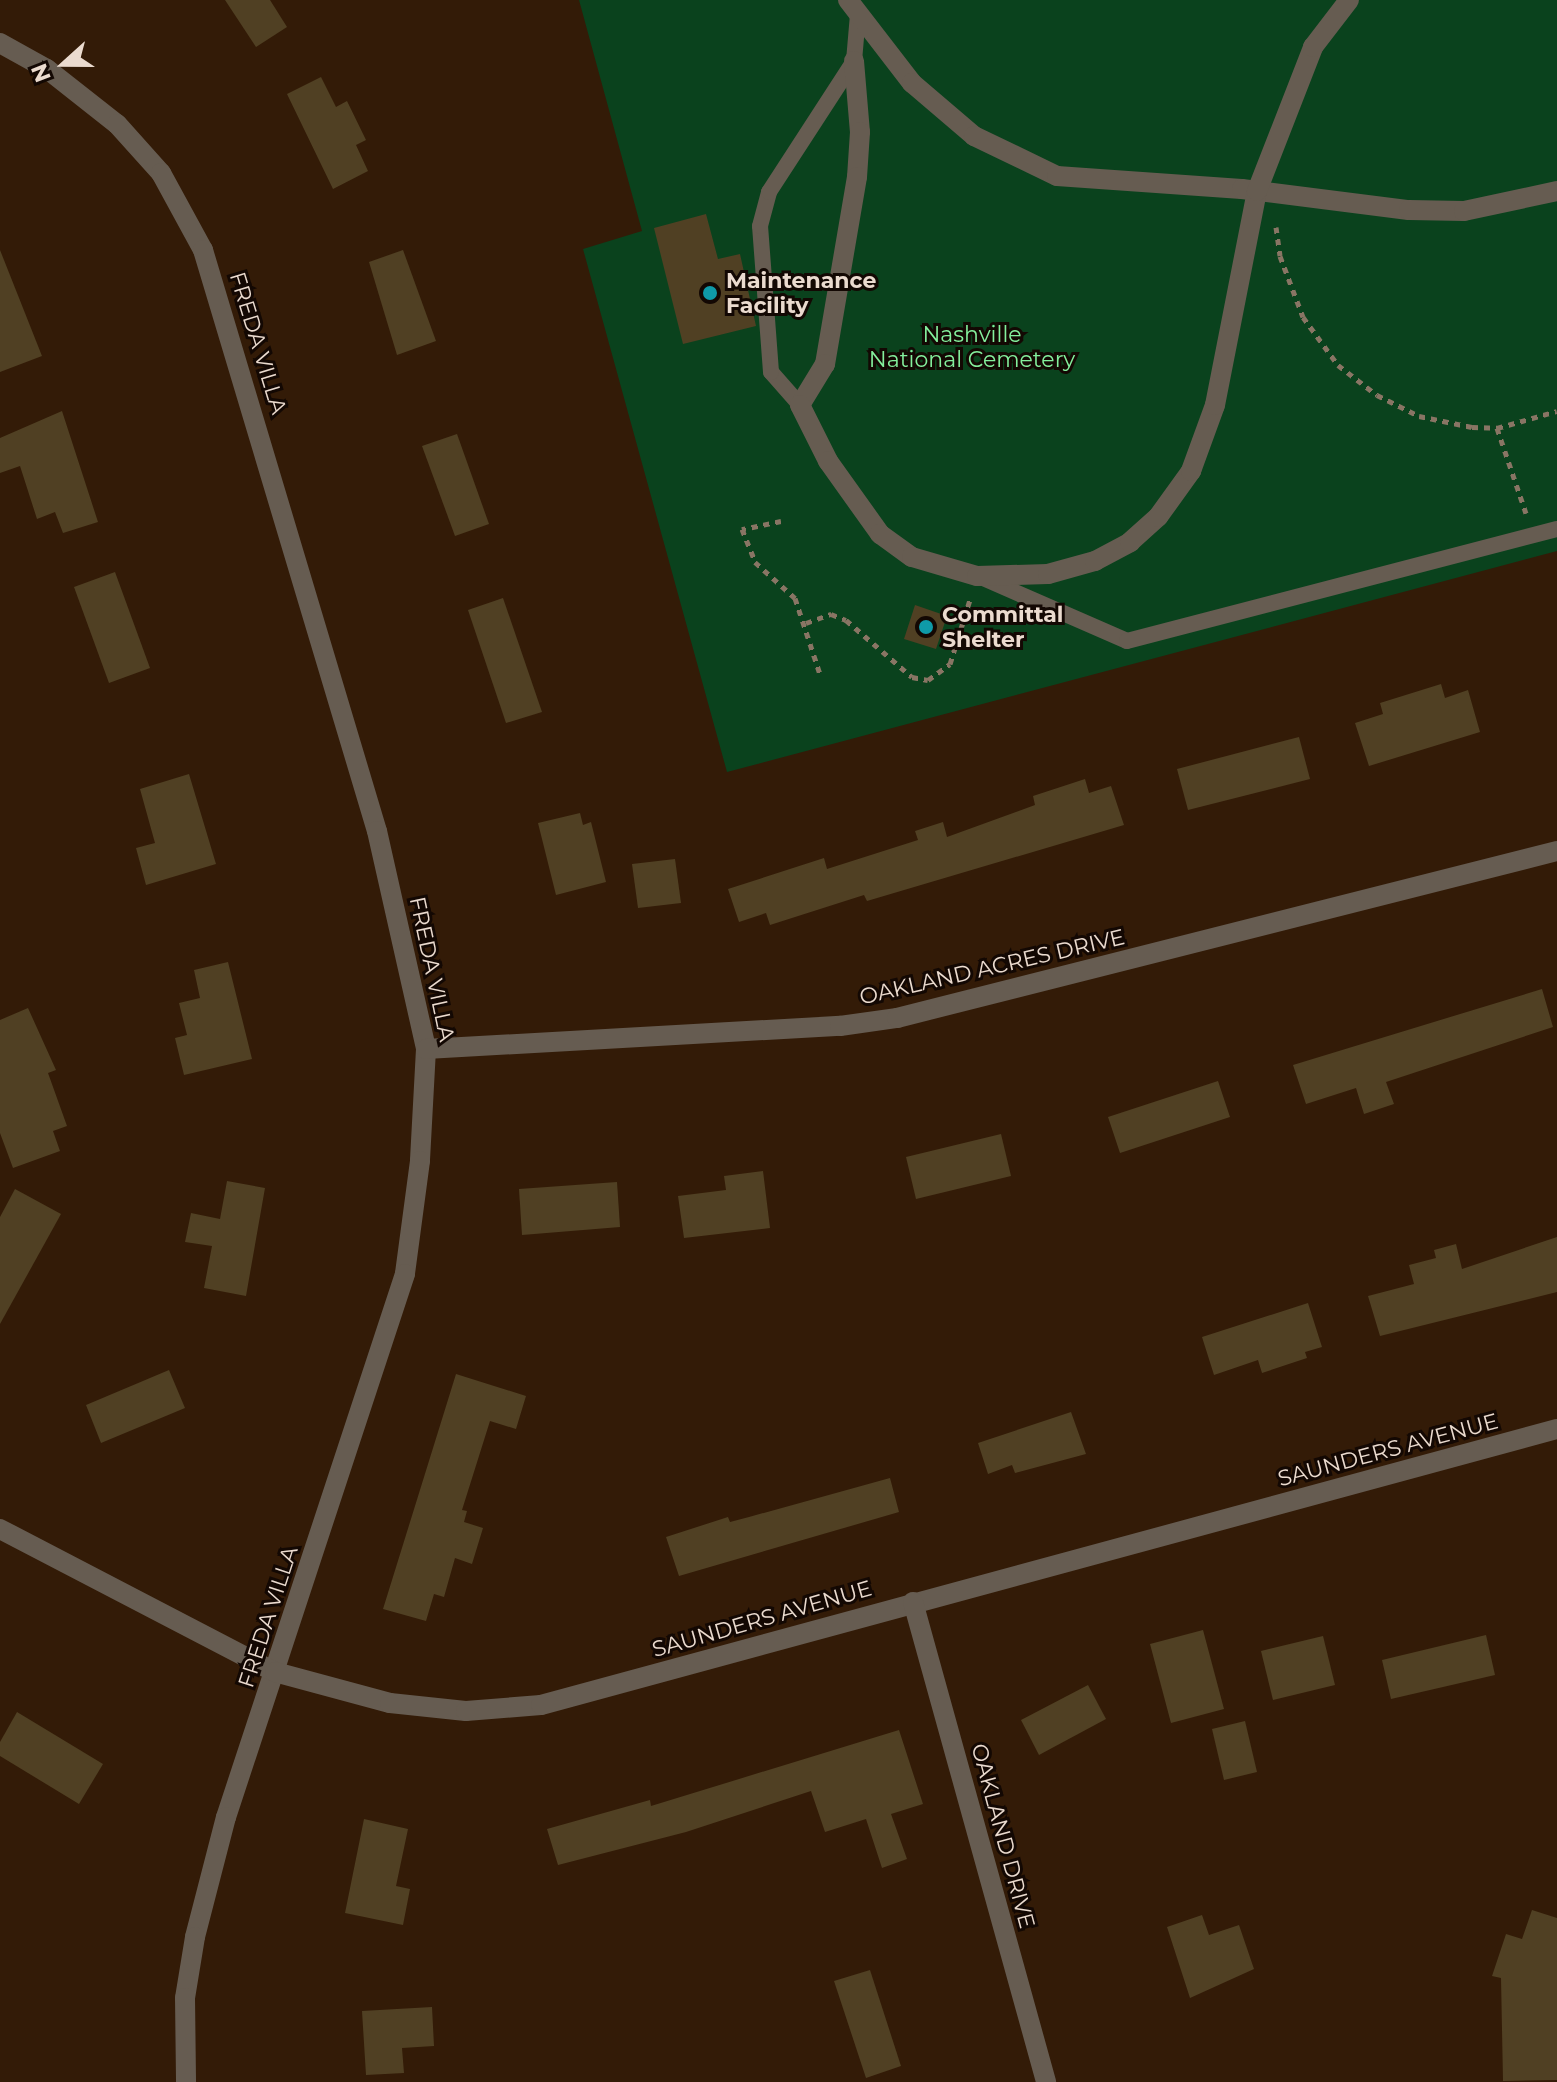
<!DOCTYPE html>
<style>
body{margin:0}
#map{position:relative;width:1557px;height:2082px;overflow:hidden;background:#331b07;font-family:Montserrat,sans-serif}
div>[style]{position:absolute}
.green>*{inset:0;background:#0a421d}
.building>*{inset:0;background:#504023}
.path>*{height:5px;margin-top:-2.5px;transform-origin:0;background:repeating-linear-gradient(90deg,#897564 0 6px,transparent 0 12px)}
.service>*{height:16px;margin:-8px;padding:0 8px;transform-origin:8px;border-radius:8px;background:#665c51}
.minor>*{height:20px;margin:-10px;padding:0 10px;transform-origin:10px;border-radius:10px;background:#665c51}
.dots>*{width:22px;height:22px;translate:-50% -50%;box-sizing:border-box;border:4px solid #130803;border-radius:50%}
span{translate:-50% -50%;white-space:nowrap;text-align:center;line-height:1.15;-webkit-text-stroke:6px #130803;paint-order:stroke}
.poi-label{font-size:22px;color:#ebdbcf;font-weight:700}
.left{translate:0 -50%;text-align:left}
.park-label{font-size:22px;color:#84f09d}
.street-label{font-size:22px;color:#ebdbcf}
.north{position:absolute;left:24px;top:24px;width:80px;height:80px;-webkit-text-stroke:6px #130803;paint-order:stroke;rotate:249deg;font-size:22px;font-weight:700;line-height:32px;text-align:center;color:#ebdbcf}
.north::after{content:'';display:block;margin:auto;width:28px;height:36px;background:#ebdbcf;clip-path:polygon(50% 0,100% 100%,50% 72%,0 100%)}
</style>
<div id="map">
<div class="green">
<i style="clip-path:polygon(579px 0,1557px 0,1557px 551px,727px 772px,583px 249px,642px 231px)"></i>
</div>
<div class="building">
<i style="clip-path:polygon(225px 0,270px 0,287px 27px,256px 47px)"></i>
<i style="clip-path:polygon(321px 77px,336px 107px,347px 101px,366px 140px,356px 145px,368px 171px,333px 189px,287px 94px)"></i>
<i style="clip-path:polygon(706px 214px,718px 259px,740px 254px,756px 326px,683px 344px,654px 228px)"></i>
<i style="clip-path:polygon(0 250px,42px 356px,0 372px)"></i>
<i style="clip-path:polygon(403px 250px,436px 341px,397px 355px,369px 262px)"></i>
<i style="clip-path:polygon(62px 411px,98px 522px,63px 533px,55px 512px,37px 519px,20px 466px,0 473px,0 438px)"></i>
<i style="clip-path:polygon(457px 434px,489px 524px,455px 536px,422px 446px)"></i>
<i style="clip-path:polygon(115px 572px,150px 668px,109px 683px,74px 587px)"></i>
<i style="clip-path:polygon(503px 598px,542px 712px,506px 723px,468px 610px)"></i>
<i style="clip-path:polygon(915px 605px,947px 616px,936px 649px,904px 639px)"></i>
<i style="clip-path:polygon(1441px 684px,1445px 698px,1468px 690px,1480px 732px,1369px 766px,1355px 723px,1383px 714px,1380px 703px)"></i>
<i style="clip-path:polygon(1299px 737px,1310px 779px,1188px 810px,1177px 769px)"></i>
<i style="clip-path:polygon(189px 774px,216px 864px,146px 885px,136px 848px,155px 843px,140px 789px)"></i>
<i style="clip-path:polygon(1085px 779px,1089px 793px,1111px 786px,1124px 825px,867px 901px,864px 895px,770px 925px,766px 913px,739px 922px,728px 889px,824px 858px,827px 869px,918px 840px,915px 831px,943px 822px,947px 837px,1035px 805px,1033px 796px)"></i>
<i style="clip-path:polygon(580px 813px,583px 825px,591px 822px,606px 882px,556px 895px,538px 823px)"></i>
<i style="clip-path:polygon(675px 859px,681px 903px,638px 908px,632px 864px)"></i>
<i style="clip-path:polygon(228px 962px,252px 1059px,184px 1075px,175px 1038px,187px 1035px,179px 1003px,200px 998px,194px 970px)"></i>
<i style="clip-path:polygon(1542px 989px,1553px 1027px,1386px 1082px,1394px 1104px,1364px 1114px,1356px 1088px,1306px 1104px,1293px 1065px)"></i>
<i style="clip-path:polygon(28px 1008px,56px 1070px,48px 1073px,67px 1126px,53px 1131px,60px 1151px,13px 1168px,0 1133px,0 1020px)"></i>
<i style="clip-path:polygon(1218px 1081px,1230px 1117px,1120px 1153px,1108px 1117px)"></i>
<i style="clip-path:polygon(1001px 1134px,1011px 1176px,916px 1199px,906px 1157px)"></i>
<i style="clip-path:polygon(763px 1171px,770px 1228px,684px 1238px,678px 1196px,726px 1190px,724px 1176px)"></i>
<i style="clip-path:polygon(227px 1181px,265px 1188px,246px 1296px,204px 1288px,212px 1246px,185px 1242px,191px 1213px,220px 1219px)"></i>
<i style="clip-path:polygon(617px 1182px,620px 1227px,522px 1235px,519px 1189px)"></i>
<i style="clip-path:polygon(15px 1189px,61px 1214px,0 1324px,0 1217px)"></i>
<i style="clip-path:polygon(1557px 1237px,1557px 1292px,1380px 1336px,1368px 1296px,1414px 1284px,1409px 1265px,1436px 1258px,1434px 1250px,1456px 1244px,1462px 1269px)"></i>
<i style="clip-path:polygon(1308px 1303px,1322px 1347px,1305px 1352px,1307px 1358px,1262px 1373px,1258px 1360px,1214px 1375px,1202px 1337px)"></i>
<i style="clip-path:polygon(169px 1370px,185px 1408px,101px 1443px,86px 1405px)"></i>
<i style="clip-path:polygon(456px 1374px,526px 1396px,516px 1429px,490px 1421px,462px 1510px,467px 1511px,464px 1522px,483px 1528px,472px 1564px,455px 1558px,444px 1597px,434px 1594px,426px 1621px,383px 1609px)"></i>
<i style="clip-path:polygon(1071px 1412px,1086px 1454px,1015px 1473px,1012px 1465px,988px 1474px,978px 1443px)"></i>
<i style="clip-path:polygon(890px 1478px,899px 1512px,679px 1576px,666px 1537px,728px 1517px,730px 1522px,749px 1517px)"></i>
<i style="clip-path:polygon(1203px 1630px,1224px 1709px,1171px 1723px,1150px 1644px)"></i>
<i style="clip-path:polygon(1486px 1635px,1495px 1675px,1391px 1699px,1382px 1660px)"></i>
<i style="clip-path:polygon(1323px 1636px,1335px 1685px,1273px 1700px,1261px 1651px)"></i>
<i style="clip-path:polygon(1088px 1685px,1106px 1719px,1039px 1755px,1021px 1720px)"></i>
<i style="clip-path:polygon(17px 1712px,103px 1764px,79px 1804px,0 1756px,0 1742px)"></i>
<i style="clip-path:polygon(1245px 1721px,1257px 1772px,1224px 1780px,1212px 1729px)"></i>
<i style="clip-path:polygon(899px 1730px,923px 1804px,891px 1814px,907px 1859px,882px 1868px,866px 1819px,825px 1832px,811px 1791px,686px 1832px,558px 1865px,547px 1829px,650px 1800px,651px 1806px)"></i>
<i style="clip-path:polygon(364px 1819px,408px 1829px,396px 1886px,410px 1889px,403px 1925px,345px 1913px)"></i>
<i style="clip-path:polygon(1532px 1910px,1557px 1918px,1557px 2080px,1503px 2081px,1501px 1978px,1492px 1976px,1506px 1934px,1522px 1939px)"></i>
<i style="clip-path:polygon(1202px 1915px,1209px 1935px,1239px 1925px,1254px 1969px,1190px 1998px,1167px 1927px)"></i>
<i style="clip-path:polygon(870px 1970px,901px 2066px,866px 2078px,834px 1981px)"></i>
<i style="clip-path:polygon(432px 2007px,434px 2046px,402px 2048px,404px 2073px,366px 2075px,362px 2011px)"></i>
</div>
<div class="path">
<i style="left:1276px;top:227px;width:29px;rotate:82deg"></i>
<i style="left:1280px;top:256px;width:65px;rotate:69.3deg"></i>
<i style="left:1303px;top:317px;width:59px;rotate:53.9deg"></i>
<i style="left:1338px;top:365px;width:49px;rotate:37.6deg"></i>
<i style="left:1377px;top:395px;width:47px;rotate:26.6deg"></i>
<i style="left:1419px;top:416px;width:54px;rotate:11.7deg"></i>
<i style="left:1472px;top:427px;width:25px;rotate:2deg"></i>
<i style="left:1497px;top:428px;width:62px;rotate:-15.8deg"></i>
<i style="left:1497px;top:428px;width:90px;rotate:71.2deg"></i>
<i style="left:781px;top:521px;width:40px;rotate:168deg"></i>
<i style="left:742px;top:529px;width:35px;rotate:68deg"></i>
<i style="left:755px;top:562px;width:54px;rotate:42deg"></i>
<i style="left:795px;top:598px;width:83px;rotate:71.8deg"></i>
<i style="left:806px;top:623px;width:27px;rotate:-20deg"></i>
<i style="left:831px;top:614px;width:16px;rotate:22deg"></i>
<i style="left:846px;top:620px;width:87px;rotate:40.8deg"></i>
<i style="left:912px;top:677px;width:16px;rotate:11deg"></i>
<i style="left:928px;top:680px;width:27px;rotate:-36deg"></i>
<i style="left:950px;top:664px;width:71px;rotate:-72.8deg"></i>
</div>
<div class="service">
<i style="left:800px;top:405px;width:44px;rotate:-131.3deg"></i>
<i style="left:771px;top:372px;width:146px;rotate:-94.3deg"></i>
<i style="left:760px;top:226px;width:35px;rotate:-75deg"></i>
<i style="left:769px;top:192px;width:156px;rotate:-57deg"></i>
<i style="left:854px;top:61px;width:47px;rotate:-85.1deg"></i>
<i style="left:983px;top:578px;width:157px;rotate:23.6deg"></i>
<i style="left:1127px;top:641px;width:444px;rotate:-14.6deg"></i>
</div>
<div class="minor">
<i style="left:848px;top:0;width:105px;rotate:52.4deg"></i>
<i style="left:912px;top:83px;width:82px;rotate:40.5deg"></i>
<i style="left:974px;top:136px;width:92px;rotate:25.7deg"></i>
<i style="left:1057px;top:176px;width:185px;rotate:4deg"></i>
<i style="left:1242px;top:189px;width:168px;rotate:7.2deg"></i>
<i style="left:1409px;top:210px;width:55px;rotate:1deg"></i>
<i style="left:1464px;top:211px;width:95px;rotate:-12.1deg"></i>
<i style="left:0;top:43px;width:54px;rotate:29deg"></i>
<i style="left:47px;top:69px;width:89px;rotate:38.2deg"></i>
<i style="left:117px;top:124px;width:66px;rotate:48.1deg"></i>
<i style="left:161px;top:173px;width:88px;rotate:61.4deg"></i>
<i style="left:203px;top:250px;width:606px;rotate:73.33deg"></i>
<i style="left:377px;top:831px;width:223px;rotate:77.3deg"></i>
<i style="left:426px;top:1049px;width:112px;rotate:93.1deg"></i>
<i style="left:420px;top:1161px;width:114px;rotate:97.6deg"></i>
<i style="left:405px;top:1274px;width:572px;rotate:108.24deg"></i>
<i style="left:226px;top:1817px;width:124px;rotate:104.5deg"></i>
<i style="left:195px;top:1937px;width:62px;rotate:99.3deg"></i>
<i style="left:185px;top:1998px;width:84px;rotate:89.3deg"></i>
<i style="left:854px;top:61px;width:71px;rotate:85.2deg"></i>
<i style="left:860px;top:132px;width:45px;rotate:93.8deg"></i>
<i style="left:857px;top:177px;width:190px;rotate:99.7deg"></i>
<i style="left:825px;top:364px;width:48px;rotate:121.4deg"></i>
<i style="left:800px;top:405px;width:63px;rotate:63.4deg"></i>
<i style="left:828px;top:461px;width:90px;rotate:54.5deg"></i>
<i style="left:880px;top:534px;width:39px;rotate:36deg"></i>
<i style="left:912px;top:557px;width:68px;rotate:16.3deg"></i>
<i style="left:977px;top:576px;width:71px;rotate:-1.6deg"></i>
<i style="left:1048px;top:574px;width:49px;rotate:-15.5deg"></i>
<i style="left:1095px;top:561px;width:40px;rotate:-28deg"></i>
<i style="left:1130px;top:542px;width:38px;rotate:-42deg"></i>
<i style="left:1158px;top:517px;width:57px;rotate:-54.3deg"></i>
<i style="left:1191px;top:471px;width:70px;rotate:-70deg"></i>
<i style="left:1215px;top:405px;width:218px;rotate:-78.9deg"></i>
<i style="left:1257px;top:191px;width:155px;rotate:-68.7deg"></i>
<i style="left:1313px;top:47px;width:59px;rotate:-52.5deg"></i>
<i style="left:426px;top:1049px;width:415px;rotate:-3.2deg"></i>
<i style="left:840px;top:1026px;width:58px;rotate:-8deg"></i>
<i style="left:897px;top:1018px;width:681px;rotate:-14.2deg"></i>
<i style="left:0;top:1529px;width:310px;rotate:27.5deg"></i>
<i style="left:275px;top:1672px;width:119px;rotate:15.1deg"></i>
<i style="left:390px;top:1703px;width:76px;rotate:6deg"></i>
<i style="left:466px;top:1711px;width:75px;rotate:-4.6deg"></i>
<i style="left:541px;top:1705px;width:1053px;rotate:-15.2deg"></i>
<i style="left:913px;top:1602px;width:498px;rotate:74.5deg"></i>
</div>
<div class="dots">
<i style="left:710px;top:293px;background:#0f9aa8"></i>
<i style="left:926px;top:627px;background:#0f9aa8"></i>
</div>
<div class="poi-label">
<span class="left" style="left:726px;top:293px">Maintenance<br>Facility</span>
<span class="left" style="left:942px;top:627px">Committal<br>Shelter</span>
</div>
<div class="park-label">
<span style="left:972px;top:347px">Nashville<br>National Cemetery</span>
</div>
<div class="street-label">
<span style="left:258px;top:343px;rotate:73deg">FREDA VILLA</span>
<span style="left:992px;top:967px;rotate:-13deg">OAKLAND ACRES DRIVE</span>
<span style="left:432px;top:969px;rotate:78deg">FREDA VILLA</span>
<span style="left:1388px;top:1450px;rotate:-15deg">SAUNDERS AVENUE</span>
<span style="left:268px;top:1617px;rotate:-72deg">FREDA VILLA</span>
<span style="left:762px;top:1619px;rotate:-16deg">SAUNDERS AVENUE</span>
<span style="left:1003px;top:1836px;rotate:75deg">OAKLAND DRIVE</span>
</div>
<div class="north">N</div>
</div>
